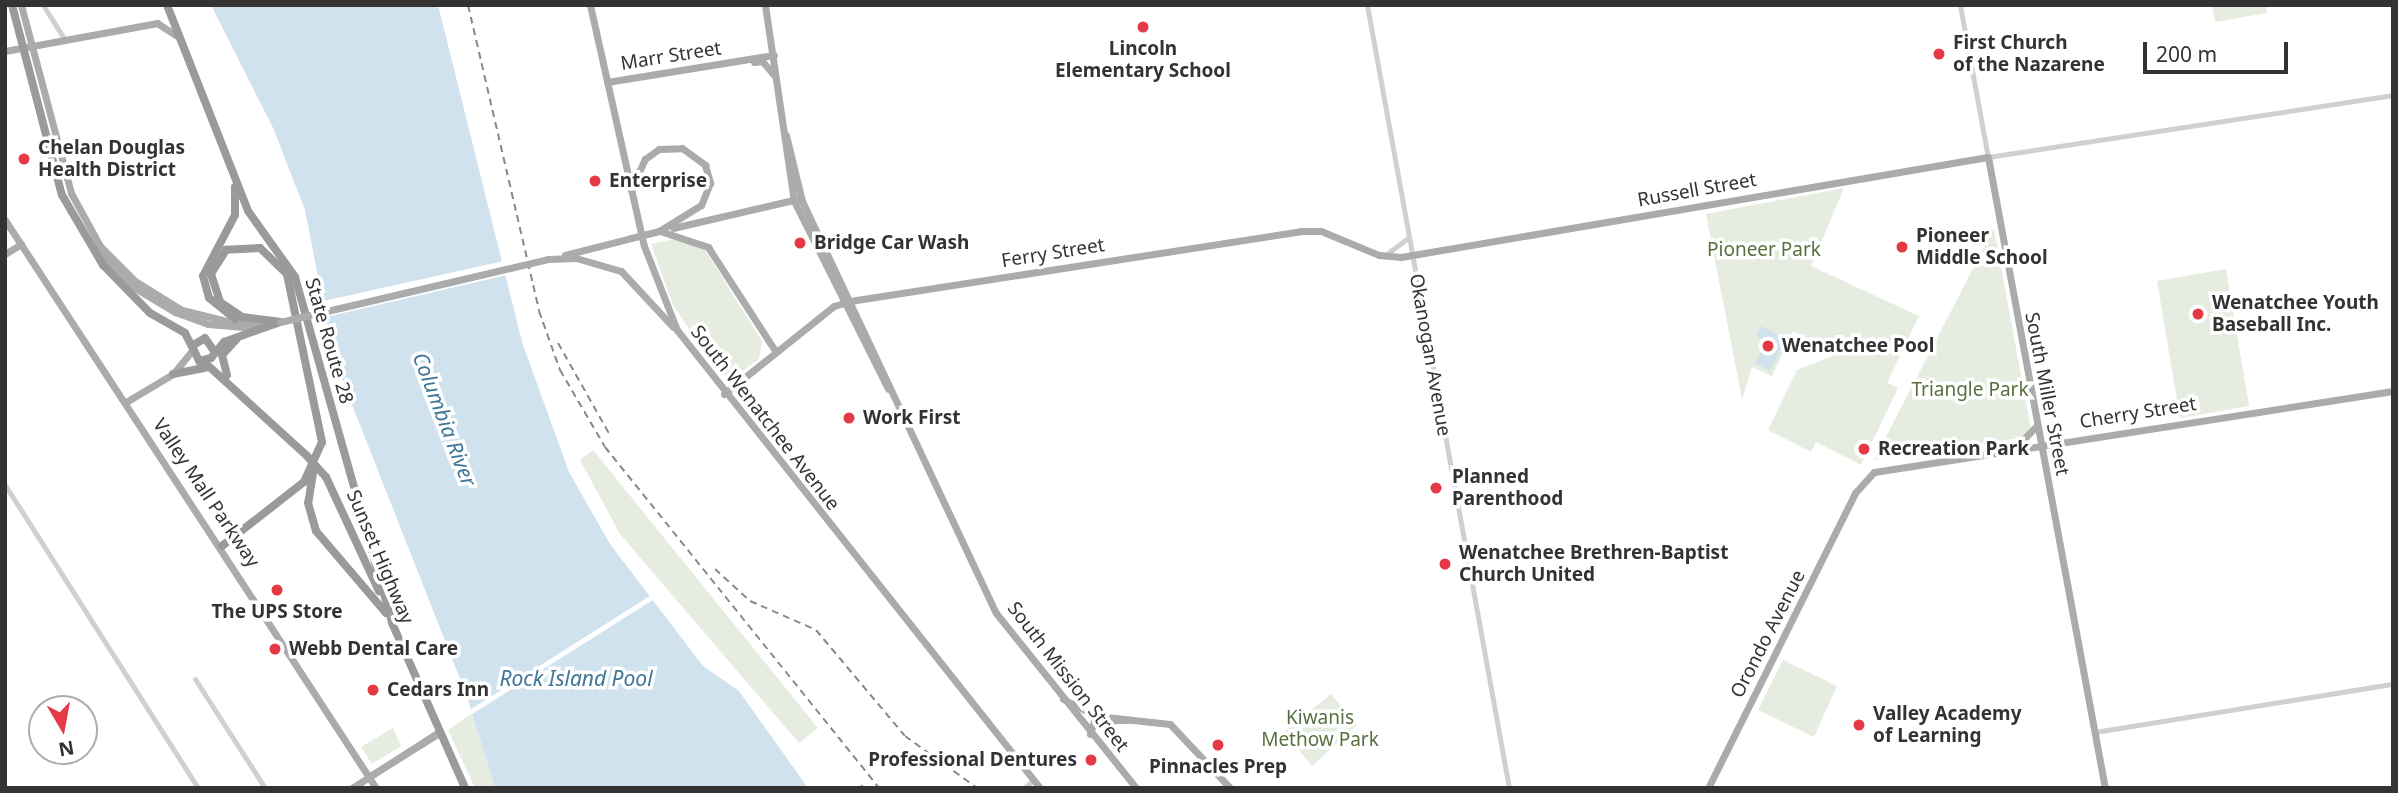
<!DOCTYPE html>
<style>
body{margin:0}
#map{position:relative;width:2398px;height:793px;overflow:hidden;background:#fff;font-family:"Noto Sans",sans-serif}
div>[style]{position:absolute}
.green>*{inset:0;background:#e6ecdf}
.water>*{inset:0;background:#cfe2ee}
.pier>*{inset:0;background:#fff}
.minor>*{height:5px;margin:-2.5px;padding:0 2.5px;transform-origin:2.5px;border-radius:2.5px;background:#d0d0d0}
.major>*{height:7px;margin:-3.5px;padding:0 3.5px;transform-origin:3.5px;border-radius:3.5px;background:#ababab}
.highway>*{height:8px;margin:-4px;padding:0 4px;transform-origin:4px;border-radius:4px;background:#9a9a9a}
.rail>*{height:2px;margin-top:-1px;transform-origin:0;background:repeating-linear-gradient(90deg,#888 0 7px,transparent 0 12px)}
.major-bridge>*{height:7px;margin:-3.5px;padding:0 3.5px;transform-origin:3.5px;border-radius:3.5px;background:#ababab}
.highway-bridge>*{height:8px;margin:-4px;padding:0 4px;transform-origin:4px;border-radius:4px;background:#9a9a9a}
.dots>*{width:19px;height:19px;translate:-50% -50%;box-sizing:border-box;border:4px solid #fff;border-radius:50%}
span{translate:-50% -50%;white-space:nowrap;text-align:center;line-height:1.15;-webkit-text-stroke:7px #fff;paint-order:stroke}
.poi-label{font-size:19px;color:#333;font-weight:700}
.left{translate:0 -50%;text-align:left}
.right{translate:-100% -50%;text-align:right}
.street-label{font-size:19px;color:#333}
.park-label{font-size:19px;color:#56703f}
.water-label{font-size:21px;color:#3f7597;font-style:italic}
.frame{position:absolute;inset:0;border:7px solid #333;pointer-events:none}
.north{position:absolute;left:28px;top:695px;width:70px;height:70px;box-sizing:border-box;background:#fff;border:2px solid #adadad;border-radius:50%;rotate:170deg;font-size:19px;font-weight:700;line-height:28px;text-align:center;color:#333}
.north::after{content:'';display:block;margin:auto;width:24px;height:32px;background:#e63946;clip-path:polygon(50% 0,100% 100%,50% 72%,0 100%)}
.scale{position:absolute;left:2143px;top:42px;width:145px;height:32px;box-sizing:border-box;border:4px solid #333;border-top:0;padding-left:9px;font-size:21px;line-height:24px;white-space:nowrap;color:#333;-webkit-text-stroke:5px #fff;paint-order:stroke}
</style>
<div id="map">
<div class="green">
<i style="clip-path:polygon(2212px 5px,2266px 5px,2267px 13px,2215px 22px)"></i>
<i style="clip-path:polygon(1844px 188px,1811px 266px,1919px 316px,1887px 383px,1898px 388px,1861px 465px,1816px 442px,1811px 452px,1768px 430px,1797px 370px,1838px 354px,1793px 331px,1772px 376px,1752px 367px,1742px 399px,1706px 214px)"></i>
<i style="clip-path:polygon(1994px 228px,2031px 430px,2025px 437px,1874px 460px)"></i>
<i style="clip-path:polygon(675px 239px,705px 250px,762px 341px,759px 359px,734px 377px,720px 374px,673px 305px,651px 244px)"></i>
<i style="clip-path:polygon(2226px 269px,2249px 406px,2180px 418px,2157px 281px)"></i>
<i style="clip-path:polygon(593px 450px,818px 728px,799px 743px,620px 534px,580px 460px)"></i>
<i style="clip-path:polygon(1783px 660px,1837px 686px,1814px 737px,1758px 710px)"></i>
<i style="clip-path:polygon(1331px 694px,1357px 725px,1312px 766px,1284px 732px)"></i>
<i style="clip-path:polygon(472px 713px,495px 788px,475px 788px,448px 730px)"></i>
<i style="clip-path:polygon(393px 728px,401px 746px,372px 764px,361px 747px)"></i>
</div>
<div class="water">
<i style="clip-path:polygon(211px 5px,438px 5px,522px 342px,569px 472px,610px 544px,703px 666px,739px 691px,808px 788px,495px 788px,466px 694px,334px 359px,305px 210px,274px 130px)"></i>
<i style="clip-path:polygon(1761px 326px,1786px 338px,1770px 371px,1755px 363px,1766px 341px,1756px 336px)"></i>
</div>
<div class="pier">
<i style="clip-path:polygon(508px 260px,511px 274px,322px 318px,319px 302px)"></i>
<i style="clip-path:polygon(653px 594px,656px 598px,469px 716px,468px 711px)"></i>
</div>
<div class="minor">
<i style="left:43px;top:5px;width:41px;rotate:57.8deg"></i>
<i style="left:1367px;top:5px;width:796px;rotate:79.72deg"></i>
<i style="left:1960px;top:5px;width:155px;rotate:79.6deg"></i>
<i style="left:1988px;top:157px;width:410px;rotate:-8.7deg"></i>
<i style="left:1388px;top:253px;width:26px;rotate:-37deg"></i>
<i style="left:5px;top:485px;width:359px;rotate:57.5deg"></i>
<i style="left:195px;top:679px;width:130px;rotate:57.3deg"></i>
<i style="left:2095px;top:732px;width:302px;rotate:-9.2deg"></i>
<i style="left:1024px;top:788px;width:12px;rotate:-42deg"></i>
</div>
<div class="major">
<i style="left:21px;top:5px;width:195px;rotate:75.1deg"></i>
<i style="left:71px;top:193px;width:60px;rotate:61.3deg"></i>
<i style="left:100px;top:246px;width:49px;rotate:45deg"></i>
<i style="left:135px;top:281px;width:55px;rotate:31.7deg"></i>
<i style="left:182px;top:310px;width:55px;rotate:13.8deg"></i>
<i style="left:235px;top:323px;width:36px"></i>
<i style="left:590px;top:5px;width:247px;rotate:77.4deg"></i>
<i style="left:644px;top:246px;width:90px;rotate:68.6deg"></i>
<i style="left:677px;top:330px;width:584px;rotate:51.6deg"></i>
<i style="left:765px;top:5px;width:198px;rotate:81.6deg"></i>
<i style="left:794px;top:201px;width:210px;rotate:63.4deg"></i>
<i style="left:5px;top:51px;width:155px;rotate:-10.4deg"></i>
<i style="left:157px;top:23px;width:24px;rotate:33deg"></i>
<i style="left:754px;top:62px;width:8px;rotate:-7deg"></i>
<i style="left:762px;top:61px;width:18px;rotate:49deg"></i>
<i style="left:607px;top:82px;width:169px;rotate:-9.2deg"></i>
<i style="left:786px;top:135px;width:68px;rotate:76.4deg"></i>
<i style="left:802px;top:201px;width:455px;rotate:64.8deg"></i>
<i style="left:996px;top:613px;width:224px;rotate:51.3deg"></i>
<i style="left:631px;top:190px;width:34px;rotate:-66deg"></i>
<i style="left:645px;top:159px;width:17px;rotate:-36deg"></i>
<i style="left:659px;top:149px;width:23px;rotate:-2deg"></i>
<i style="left:682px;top:148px;width:29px;rotate:36deg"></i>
<i style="left:705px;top:165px;width:19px;rotate:74deg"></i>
<i style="left:710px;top:183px;width:24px;rotate:112deg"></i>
<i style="left:701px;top:205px;width:49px;rotate:148.2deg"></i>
<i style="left:5px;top:220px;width:678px;rotate:56.85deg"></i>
<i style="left:673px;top:228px;width:128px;rotate:-13.1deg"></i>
<i style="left:660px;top:231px;width:51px;rotate:18.4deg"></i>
<i style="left:708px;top:247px;width:125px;rotate:57.1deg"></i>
<i style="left:99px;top:252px;width:51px;rotate:45deg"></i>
<i style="left:135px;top:288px;width:47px;rotate:31deg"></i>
<i style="left:175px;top:312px;width:35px;rotate:20deg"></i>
<i style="left:208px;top:324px;width:47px;rotate:4.9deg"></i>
<i style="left:5px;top:254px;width:19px;rotate:-32deg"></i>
<i style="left:565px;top:255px;width:68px;rotate:-14.4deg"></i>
<i style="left:548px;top:259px;width:28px;rotate:-2deg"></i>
<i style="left:576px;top:258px;width:47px;rotate:16.1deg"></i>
<i style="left:621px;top:271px;width:76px;rotate:47.1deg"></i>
<i style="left:724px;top:394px;width:141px;rotate:-38.7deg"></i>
<i style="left:834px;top:306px;width:17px;rotate:-17deg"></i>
<i style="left:850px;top:301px;width:456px;rotate:-8.8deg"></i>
<i style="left:1301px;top:231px;width:20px"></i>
<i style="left:1321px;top:231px;width:63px;rotate:22.5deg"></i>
<i style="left:1379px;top:255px;width:22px;rotate:5deg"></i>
<i style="left:1401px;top:257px;width:595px;rotate:-9.67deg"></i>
<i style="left:1988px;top:157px;width:642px;rotate:79.5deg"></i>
<i style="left:126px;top:402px;width:55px;rotate:-30.8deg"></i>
<i style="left:173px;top:374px;width:28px;rotate:-51deg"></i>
<i style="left:2017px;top:446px;width:29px;rotate:-46deg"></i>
<i style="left:1063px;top:699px;width:38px;rotate:27deg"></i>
<i style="left:1097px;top:716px;width:73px;rotate:6.3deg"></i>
<i style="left:1170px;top:724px;width:88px;rotate:46.8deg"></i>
<i style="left:1090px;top:734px;width:14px;rotate:-73deg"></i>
<i style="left:1094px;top:721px;width:34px;rotate:-2deg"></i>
<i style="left:370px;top:776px;width:78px;rotate:-31.8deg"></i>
<i style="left:352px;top:788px;width:101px;rotate:-32.9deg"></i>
<i style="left:1708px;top:788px;width:330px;rotate:-63.5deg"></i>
<i style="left:1855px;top:493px;width:28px;rotate:-48deg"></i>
<i style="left:1874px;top:472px;width:525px;rotate:-8.87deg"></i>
</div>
<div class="highway">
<i style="left:12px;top:5px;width:196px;rotate:75.3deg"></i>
<i style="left:62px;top:195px;width:81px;rotate:59.6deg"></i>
<i style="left:103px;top:265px;width:67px;rotate:45.6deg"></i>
<i style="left:150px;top:313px;width:40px;rotate:29.7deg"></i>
<i style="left:185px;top:333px;width:31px;rotate:63deg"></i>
<i style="left:199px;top:361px;width:12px;rotate:-14deg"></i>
<i style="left:211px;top:358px;width:21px;rotate:-51deg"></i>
<i style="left:224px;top:342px;width:59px;rotate:-19.7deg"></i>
<i style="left:167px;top:5px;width:221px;rotate:68.5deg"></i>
<i style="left:248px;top:211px;width:81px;rotate:54.5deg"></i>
<i style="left:295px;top:277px;width:362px;rotate:74.3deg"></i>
<i style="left:235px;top:319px;width:33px;rotate:-141deg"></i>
<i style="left:209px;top:298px;width:23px;rotate:-105deg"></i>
<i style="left:203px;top:276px;width:69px;rotate:-62.3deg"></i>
<i style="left:235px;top:215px;width:28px;rotate:-90deg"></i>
<i style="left:192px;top:346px;width:15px;rotate:-32deg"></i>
<i style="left:205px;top:338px;width:16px;rotate:55deg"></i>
<i style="left:203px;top:361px;width:141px;rotate:42.4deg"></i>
<i style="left:173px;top:374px;width:33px;rotate:-11deg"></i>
<i style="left:227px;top:375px;width:21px;rotate:-104deg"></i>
<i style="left:222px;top:355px;width:21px;rotate:-47deg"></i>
<i style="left:313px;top:473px;width:30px;rotate:99deg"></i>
<i style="left:308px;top:503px;width:29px;rotate:74deg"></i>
<i style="left:316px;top:531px;width:108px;rotate:49.5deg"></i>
<i style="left:326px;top:477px;width:126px;rotate:65.1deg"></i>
<i style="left:222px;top:546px;width:104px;rotate:-38deg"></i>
<i style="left:304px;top:482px;width:44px;rotate:-65.8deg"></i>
<i style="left:322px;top:442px;width:172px;rotate:-101.8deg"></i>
<i style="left:287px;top:274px;width:37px;rotate:-136deg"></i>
<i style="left:260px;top:248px;width:34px;rotate:177deg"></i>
<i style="left:226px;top:250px;width:28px;rotate:122deg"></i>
<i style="left:211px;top:274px;width:29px;rotate:72deg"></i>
<i style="left:220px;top:302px;width:27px;rotate:34deg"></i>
<i style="left:242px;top:317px;width:38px;rotate:7deg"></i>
<i style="left:392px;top:623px;width:180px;rotate:66.1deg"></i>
</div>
<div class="rail">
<i style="left:468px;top:5px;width:314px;rotate:76.9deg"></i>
<i style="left:539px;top:311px;width:63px;rotate:70.4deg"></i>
<i style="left:560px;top:370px;width:89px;rotate:59.7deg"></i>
<i style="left:605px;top:447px;width:437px;rotate:51.2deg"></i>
<i style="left:558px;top:343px;width:108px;rotate:60.6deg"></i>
<i style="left:715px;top:569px;width:47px;rotate:42.4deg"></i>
<i style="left:750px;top:601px;width:72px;rotate:23.7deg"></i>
<i style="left:816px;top:630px;width:138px;rotate:50deg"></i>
<i style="left:905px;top:736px;width:89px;rotate:35.8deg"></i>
<i style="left:861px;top:785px;width:4px;rotate:56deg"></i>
</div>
<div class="major-bridge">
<i style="left:631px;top:238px;width:29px;rotate:-14deg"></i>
<i style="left:280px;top:322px;width:275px;rotate:-13.2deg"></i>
</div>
<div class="highway-bridge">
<i style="left:307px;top:456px;width:28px;rotate:48deg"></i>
</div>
<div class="dots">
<i style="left:1143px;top:27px;background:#e63946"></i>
<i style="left:1939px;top:54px;background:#e63946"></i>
<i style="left:24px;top:159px;background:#e63946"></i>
<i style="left:595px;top:181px;background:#e63946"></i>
<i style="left:800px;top:243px;background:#e63946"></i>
<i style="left:1902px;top:247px;background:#e63946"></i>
<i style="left:2198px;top:314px;background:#e63946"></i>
<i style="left:1768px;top:346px;background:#e63946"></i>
<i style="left:849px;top:418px;background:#e63946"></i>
<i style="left:1864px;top:449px;background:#e63946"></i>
<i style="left:1436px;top:488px;background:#e63946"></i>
<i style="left:1445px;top:564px;background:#e63946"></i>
<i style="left:277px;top:590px;background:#e63946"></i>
<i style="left:275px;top:649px;background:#e63946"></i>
<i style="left:373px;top:690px;background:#e63946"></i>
<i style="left:1859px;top:725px;background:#e63946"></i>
<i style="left:1218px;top:745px;background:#e63946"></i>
<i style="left:1091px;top:760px;background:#e63946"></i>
</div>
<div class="poi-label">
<span class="left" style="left:1953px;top:54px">First Church<br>of the Nazarene</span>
<span style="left:1143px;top:60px">Lincoln<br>Elementary School</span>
<span class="left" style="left:38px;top:159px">Chelan Douglas<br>Health District</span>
<span class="left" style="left:609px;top:181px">Enterprise</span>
<span class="left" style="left:1916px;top:247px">Pioneer<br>Middle School</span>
<span class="left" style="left:814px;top:243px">Bridge Car Wash</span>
<span class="left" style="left:2212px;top:314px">Wenatchee Youth<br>Baseball Inc.</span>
<span class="left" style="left:1782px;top:346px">Wenatchee Pool</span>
<span class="left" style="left:863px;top:418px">Work First</span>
<span class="left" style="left:1878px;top:449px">Recreation Park</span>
<span class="left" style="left:1452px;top:488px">Planned<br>Parenthood</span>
<span class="left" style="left:1459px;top:564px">Wenatchee Brethren-Baptist<br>Church United</span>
<span style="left:277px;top:612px">The UPS Store</span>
<span class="left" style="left:289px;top:649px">Webb Dental Care</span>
<span class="left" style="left:387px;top:690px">Cedars Inn</span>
<span class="left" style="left:1873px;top:725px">Valley Academy<br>of Learning</span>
<span class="right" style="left:1077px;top:760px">Professional Dentures</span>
<span style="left:1218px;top:767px">Pinnacles Prep</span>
</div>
<div class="street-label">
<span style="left:671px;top:56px;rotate:-9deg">Marr Street</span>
<span style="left:1697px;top:190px;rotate:-10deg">Russell Street</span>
<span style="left:1053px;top:253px;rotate:-9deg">Ferry Street</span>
<span style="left:329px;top:341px;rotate:74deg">State Route 28</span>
<span style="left:1430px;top:355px;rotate:80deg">Okanogan Avenue</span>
<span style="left:2047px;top:394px;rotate:79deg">South Miller Street</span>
<span style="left:2138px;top:413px;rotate:-9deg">Cherry Street</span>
<span style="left:765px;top:418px;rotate:52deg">South Wenatchee Avenue</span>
<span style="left:206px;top:493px;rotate:56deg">Valley Mall Parkway</span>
<span style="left:380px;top:557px;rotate:67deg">Sunset Highway</span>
<span style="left:1768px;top:634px;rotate:-63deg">Orondo Avenue</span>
<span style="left:1068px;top:677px;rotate:52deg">South Mission Street</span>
</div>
<div class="park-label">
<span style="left:1764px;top:250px">Pioneer Park</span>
<span style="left:1970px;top:390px">Triangle Park</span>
<span style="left:1320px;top:729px">Kiwanis<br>Methow Park</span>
</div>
<div class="water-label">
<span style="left:445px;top:419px;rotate:69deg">Columbia River</span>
<span style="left:576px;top:678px">Rock Island Pool</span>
</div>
<div class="frame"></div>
<div class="north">N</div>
<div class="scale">200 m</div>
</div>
